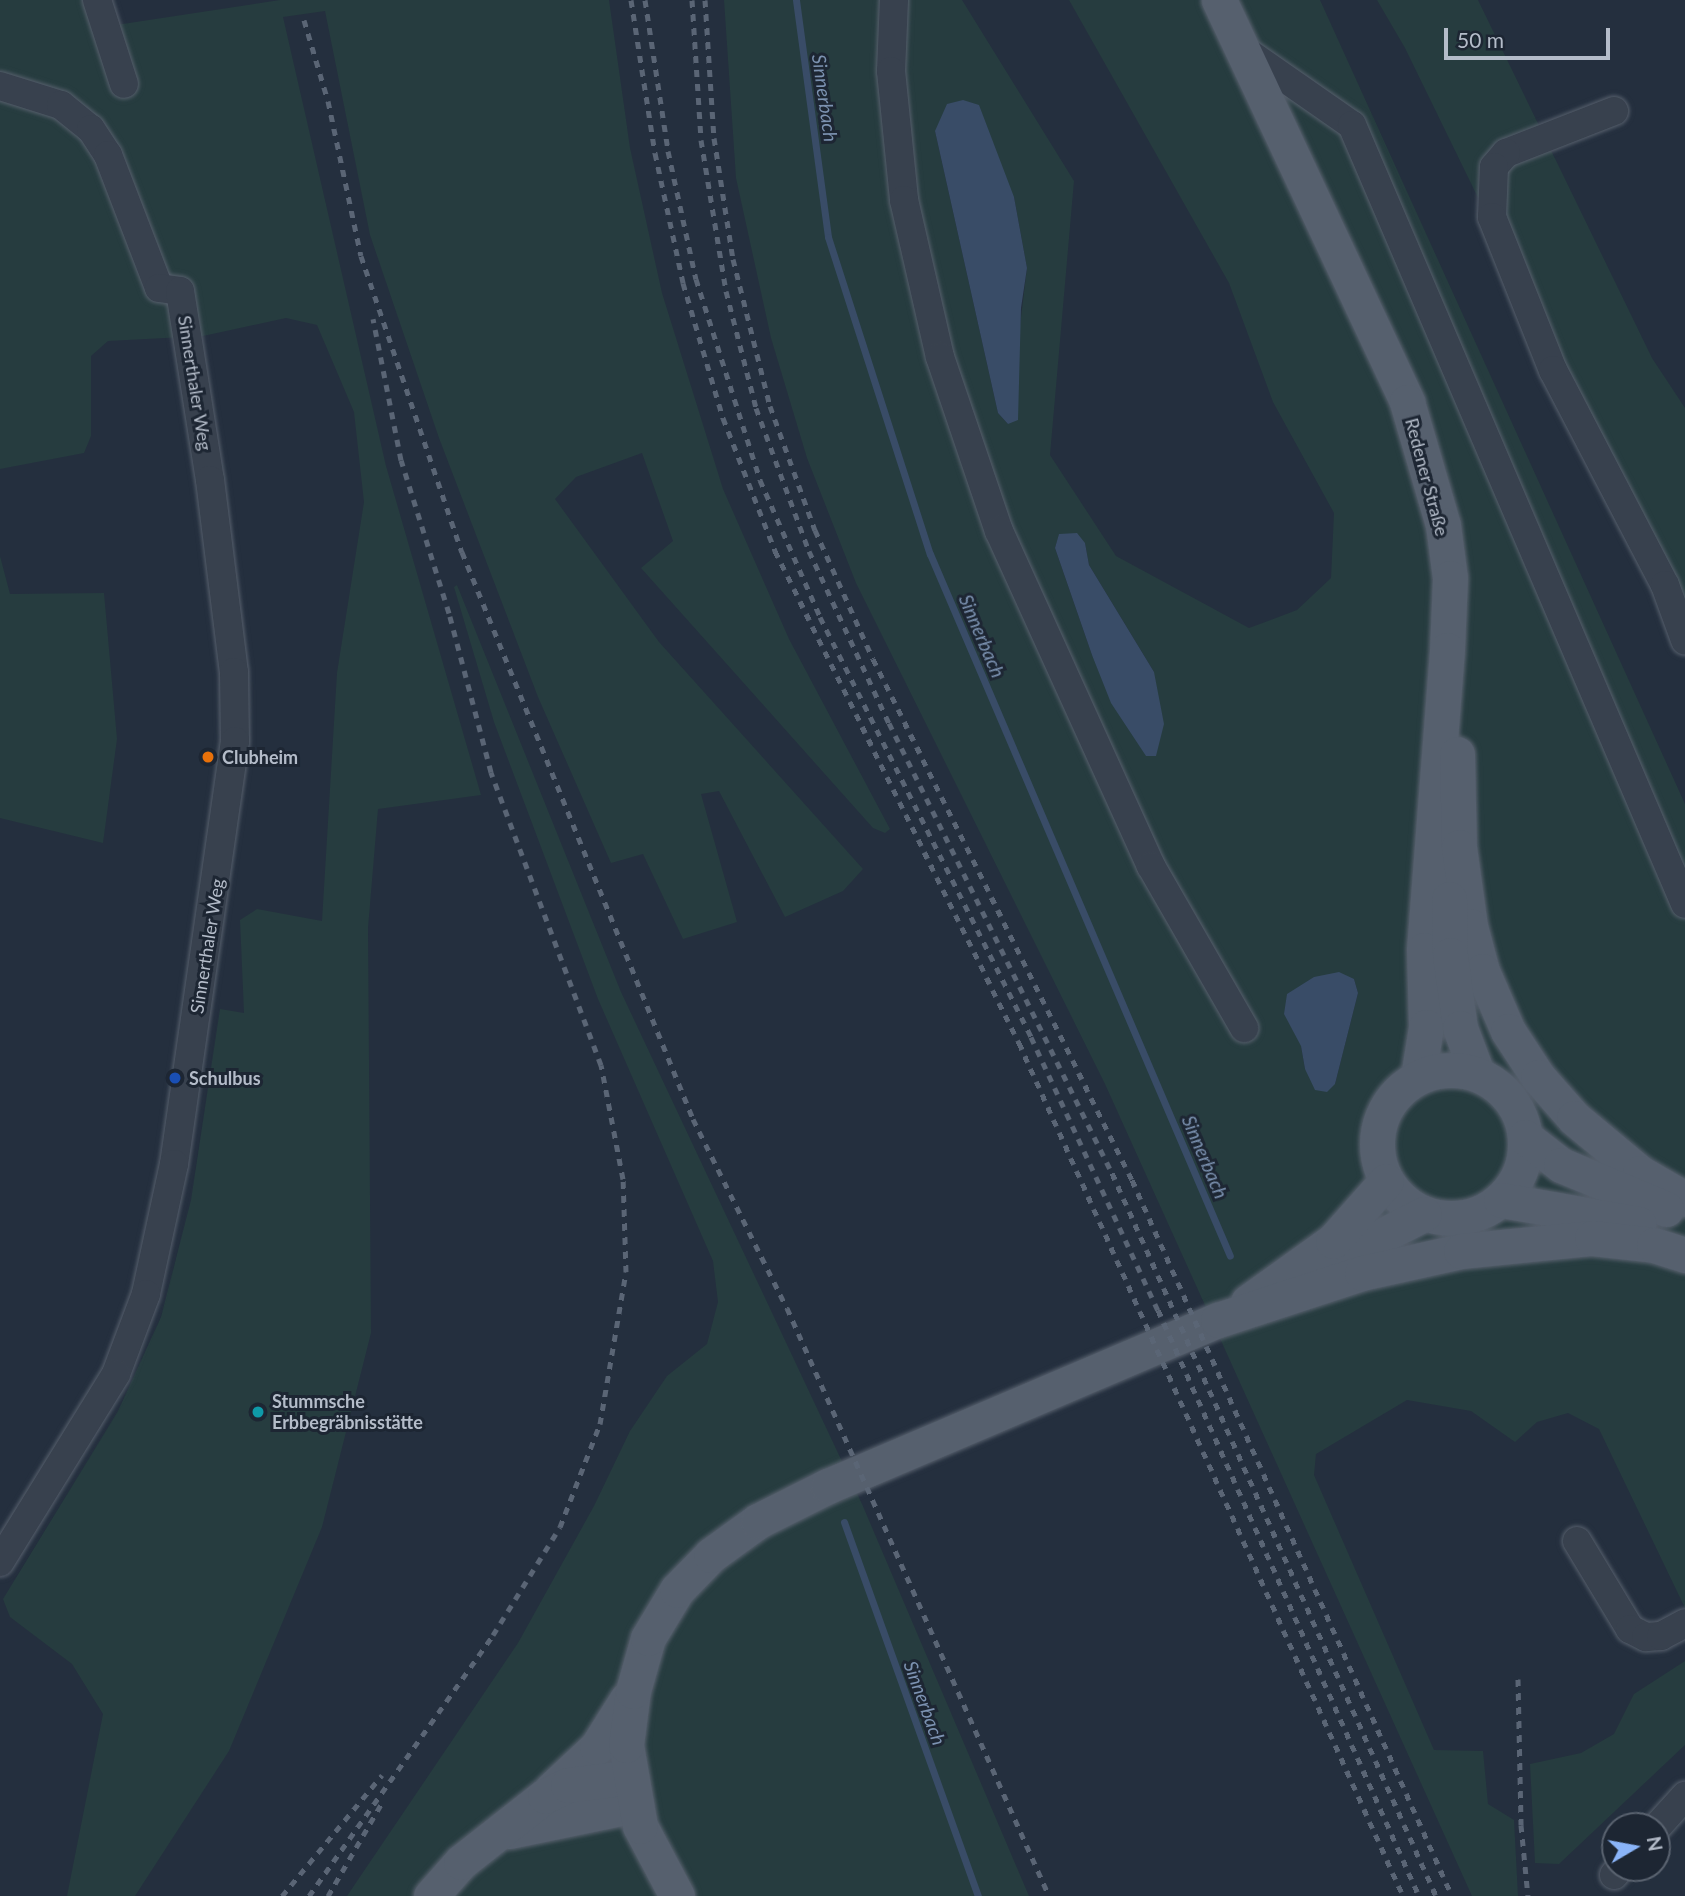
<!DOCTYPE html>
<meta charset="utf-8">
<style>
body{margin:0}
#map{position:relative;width:1685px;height:1896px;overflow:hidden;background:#242f3e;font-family:Lato,sans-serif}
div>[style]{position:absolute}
.green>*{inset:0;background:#263c3f}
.water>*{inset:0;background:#394c67}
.stream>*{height:7px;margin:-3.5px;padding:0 3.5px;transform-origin:3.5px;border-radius:3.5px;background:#394c67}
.roads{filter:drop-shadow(0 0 2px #565f6c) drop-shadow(0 0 2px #565f6c)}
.minor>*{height:28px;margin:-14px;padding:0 14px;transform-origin:14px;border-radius:14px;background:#38414e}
.major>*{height:35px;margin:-17.5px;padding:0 17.5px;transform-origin:17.5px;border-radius:17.5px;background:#56606e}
.major>.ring{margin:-17.5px;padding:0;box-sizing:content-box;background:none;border:35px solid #56606e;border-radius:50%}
.rail>*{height:5px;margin-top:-2.5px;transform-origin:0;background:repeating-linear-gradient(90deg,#5a6575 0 7px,transparent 0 14px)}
.dots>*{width:19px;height:19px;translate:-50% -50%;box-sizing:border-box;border:4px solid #1d2633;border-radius:50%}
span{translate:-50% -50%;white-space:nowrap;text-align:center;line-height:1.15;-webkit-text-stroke:6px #1d2633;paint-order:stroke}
.street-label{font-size:18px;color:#b4bcc9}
.poi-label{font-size:18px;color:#b4bcc9;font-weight:700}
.left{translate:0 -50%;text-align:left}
.water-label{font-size:19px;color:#7c92b1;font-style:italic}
.north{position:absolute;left:1601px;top:1812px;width:70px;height:70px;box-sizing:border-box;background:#1d2633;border:2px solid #59626f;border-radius:50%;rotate:80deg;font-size:19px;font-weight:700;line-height:28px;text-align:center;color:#b4bcc9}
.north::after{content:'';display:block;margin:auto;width:24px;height:32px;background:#8ab4f8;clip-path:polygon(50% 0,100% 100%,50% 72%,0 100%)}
.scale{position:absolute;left:1444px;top:28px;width:166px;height:32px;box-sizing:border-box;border:4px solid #b4bcc9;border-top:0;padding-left:9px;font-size:21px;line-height:24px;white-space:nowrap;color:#b4bcc9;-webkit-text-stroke:5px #1d2633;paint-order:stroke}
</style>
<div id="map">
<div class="green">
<i style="clip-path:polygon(0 0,109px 0,116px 25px,280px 0,609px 0,630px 148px,662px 293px,723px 489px,789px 639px,890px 829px,885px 833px,873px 828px,641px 568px,673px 541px,642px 453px,576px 477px,555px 499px,659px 642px,863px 869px,843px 891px,785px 917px,719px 791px,701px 794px,737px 922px,683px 939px,643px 854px,611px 863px,538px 697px,439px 438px,370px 235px,325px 11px,283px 17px,386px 466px,481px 795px,378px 809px,368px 928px,371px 1333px,322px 1527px,229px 1751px,135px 1896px,67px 1896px,103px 1714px,72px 1664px,10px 1617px,3px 1599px,118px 1411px,161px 1317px,191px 1200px,220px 1009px,244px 1013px,240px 920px,257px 909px,322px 921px,337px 673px,364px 502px,354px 412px,317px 325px,286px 318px,203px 336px,108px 341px,91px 356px,91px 436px,84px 453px,0 469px)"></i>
<i style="clip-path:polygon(evenodd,724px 0,962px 0,1074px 181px,1050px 455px,1116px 556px,1249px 628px,1297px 610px,1331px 578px,1334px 513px,1273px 402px,1229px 283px,1069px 0,1320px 0,1685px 804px,1685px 1608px,1599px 1429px,1568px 1413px,1537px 1422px,1515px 1442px,1471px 1411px,1407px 1400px,1316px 1454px,1314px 1475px,1434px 1750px,1483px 1751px,1488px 1804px,1514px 1820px,1518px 1896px,1472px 1896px,1105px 1084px,856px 583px,807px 458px,771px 338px,736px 178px,724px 0,935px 131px,1014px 197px,1027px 268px,1008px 424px,998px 413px,935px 131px,724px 0,1059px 535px,1085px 543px,1089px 565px,1154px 672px,1092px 655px,1055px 548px,1059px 535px,724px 0,1354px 979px,1358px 993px,1335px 1084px,1305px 1069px,1301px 1046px,1354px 979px)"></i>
<i style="clip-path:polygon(1377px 0,1478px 0,1652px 358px,1685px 408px,1685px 622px,1405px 48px)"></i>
<i style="clip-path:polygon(0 556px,10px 594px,104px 593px,117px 739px,103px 843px,0 818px)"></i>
<i style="clip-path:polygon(457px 585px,621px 992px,862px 1504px,1029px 1896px,347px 1896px,518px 1643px,594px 1506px,630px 1431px,667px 1376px,707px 1344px,718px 1302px,713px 1261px,598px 999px,494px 722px,454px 587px)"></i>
<i style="clip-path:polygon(1685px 1661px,1685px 1745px,1559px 1864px,1535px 1863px,1530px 1764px,1581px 1753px,1614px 1734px,1634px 1694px)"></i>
</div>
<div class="water">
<i style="clip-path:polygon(963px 100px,979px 105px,1014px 197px,1027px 268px,1021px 308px,1018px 420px,1008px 424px,998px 413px,935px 131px,947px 104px)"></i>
<i style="clip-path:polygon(1077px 533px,1085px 543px,1089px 565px,1154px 672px,1164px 724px,1156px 756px,1146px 756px,1111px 703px,1092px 655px,1055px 548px,1059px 534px)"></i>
<i style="clip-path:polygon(1339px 972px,1354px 979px,1358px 993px,1335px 1084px,1327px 1092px,1315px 1090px,1305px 1069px,1301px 1046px,1284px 1014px,1287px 994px,1314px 977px)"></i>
</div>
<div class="stream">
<i style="left:796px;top:0;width:239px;rotate:82.3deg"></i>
<i style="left:828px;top:237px;width:333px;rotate:72.2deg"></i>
<i style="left:930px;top:554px;width:763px;rotate:66.86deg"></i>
<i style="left:844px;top:1522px;width:397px;rotate:70.3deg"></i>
</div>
<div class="roads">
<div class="minor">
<i style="left:97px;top:0;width:88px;rotate:72.2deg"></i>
<i style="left:894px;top:0;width:71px;rotate:92.4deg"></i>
<i style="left:891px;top:71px;width:130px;rotate:84.2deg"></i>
<i style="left:904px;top:200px;width:161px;rotate:77.1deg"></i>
<i style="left:940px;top:357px;width:184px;rotate:71.3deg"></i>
<i style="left:999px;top:531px;width:368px;rotate:65.6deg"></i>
<i style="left:1151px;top:866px;width:187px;rotate:60.1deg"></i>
<i style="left:1240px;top:47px;width:136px;rotate:34.9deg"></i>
<i style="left:1352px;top:125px;width:847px;rotate:66.85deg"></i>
<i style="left:0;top:86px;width:64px;rotate:17.3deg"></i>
<i style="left:61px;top:105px;width:38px;rotate:39deg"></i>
<i style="left:91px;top:129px;width:31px;rotate:57deg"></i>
<i style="left:108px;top:155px;width:142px;rotate:69deg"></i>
<i style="left:159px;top:288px;width:21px;rotate:8deg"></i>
<i style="left:180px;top:291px;width:191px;rotate:81deg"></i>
<i style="left:210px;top:480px;width:193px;rotate:82.9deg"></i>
<i style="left:234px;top:672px;width:69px;rotate:89.2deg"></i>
<i style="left:235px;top:741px;width:427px;rotate:98.2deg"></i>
<i style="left:174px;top:1164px;width:133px;rotate:102.2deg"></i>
<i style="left:146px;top:1294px;width:85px;rotate:110.6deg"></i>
<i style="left:116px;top:1374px;width:221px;rotate:121.7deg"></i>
<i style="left:1614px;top:111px;width:116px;rotate:158.7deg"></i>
<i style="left:1506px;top:153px;width:18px;rotate:131deg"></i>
<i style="left:1494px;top:167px;width:50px;rotate:92.3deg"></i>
<i style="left:1492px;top:217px;width:165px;rotate:68.3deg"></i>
<i style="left:1553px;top:370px;width:242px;rotate:62.5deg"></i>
<i style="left:1665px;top:585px;width:59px;rotate:70deg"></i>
<i style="left:1577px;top:1541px;width:103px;rotate:58.9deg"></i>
<i style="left:1630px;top:1629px;width:18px;rotate:27deg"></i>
<i style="left:1646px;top:1637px;width:15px;rotate:-4deg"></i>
<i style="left:1661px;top:1636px;width:27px;rotate:-28deg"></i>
<i style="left:1657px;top:1827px;width:42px;rotate:-47.9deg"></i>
<i style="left:1614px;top:1875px;width:9px;rotate:-49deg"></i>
</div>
<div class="major">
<i style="left:1219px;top:0;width:444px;rotate:64.9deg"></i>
<i style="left:1407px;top:402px;width:128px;rotate:73.7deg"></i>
<i style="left:1443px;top:525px;width:53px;rotate:82.5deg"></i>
<i style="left:1450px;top:578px;width:72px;rotate:92.4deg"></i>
<i style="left:1447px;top:650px;width:301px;rotate:94.4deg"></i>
<i style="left:1424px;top:950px;width:77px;rotate:88.5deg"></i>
<i style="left:1426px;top:1027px;width:51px;rotate:99.1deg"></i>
<i style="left:1457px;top:754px;width:93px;rotate:88.8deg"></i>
<i style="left:1459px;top:847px;width:80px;rotate:82.1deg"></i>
<i style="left:1470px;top:926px;width:47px;rotate:75.1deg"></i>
<i style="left:1482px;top:971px;width:65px;rotate:66.6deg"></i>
<i style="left:1508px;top:1031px;width:55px;rotate:56.9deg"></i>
<i style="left:1538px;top:1077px;width:55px;rotate:48.7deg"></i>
<i style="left:1574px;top:1118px;width:86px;rotate:39.8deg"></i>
<i style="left:1640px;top:1173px;width:52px;rotate:30deg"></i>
<i style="left:1449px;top:899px;width:56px;rotate:89deg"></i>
<i style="left:1450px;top:955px;width:74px;rotate:82.2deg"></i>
<i style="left:1460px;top:1028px;width:48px;rotate:69.3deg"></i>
<i class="ring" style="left:1377px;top:1070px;width:113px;height:113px"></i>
<i style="left:1525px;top:1137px;width:46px;rotate:37.9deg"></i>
<i style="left:1561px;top:1165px;width:114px;rotate:22.7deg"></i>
<i style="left:1501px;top:1200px;width:140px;rotate:9.9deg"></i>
<i style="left:1327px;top:1264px;width:109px;rotate:-27.3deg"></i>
<i style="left:1248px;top:1302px;width:105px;rotate:-35.7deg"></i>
<i style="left:1333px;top:1241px;width:80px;rotate:-48.5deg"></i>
<i style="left:551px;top:1790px;width:63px;rotate:-43.1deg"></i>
<i style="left:597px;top:1747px;width:57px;rotate:-58deg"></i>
<i style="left:509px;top:1831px;width:130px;rotate:-11.6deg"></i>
<i style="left:431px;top:1896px;width:45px;rotate:-48.6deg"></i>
<i style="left:461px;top:1862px;width:107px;rotate:-38.2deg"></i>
<i style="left:545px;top:1796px;width:25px;rotate:-26deg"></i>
<i style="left:568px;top:1785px;width:63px;rotate:-7.4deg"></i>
<i style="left:677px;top:1896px;width:79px;rotate:-117.9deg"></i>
<i style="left:640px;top:1826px;width:82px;rotate:-99.8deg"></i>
<i style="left:626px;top:1745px;width:54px;rotate:-82.6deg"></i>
<i style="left:633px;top:1691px;width:55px;rotate:-74.2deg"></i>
<i style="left:648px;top:1638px;width:56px;rotate:-58.9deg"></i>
<i style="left:677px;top:1590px;width:49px;rotate:-45.8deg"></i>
<i style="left:711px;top:1555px;width:58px;rotate:-35.9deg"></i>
<i style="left:758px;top:1521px;width:78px;rotate:-26.6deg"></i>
<i style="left:828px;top:1486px;width:424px;rotate:-23.1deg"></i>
<i style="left:1218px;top:1320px;width:151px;rotate:-18.1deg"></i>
<i style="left:1362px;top:1273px;width:101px;rotate:-12.5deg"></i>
<i style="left:1461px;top:1251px;width:132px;rotate:-5.7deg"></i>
<i style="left:1592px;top:1238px;width:62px;rotate:6.4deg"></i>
<i style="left:1654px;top:1245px;width:33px;rotate:18deg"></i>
</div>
</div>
<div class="rail">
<i style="left:631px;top:0;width:155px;rotate:81.1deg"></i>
<i style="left:655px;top:153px;width:133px;rotate:77.8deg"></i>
<i style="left:683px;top:283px;width:141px;rotate:73.5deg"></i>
<i style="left:723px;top:418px;width:143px;rotate:68.6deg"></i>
<i style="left:775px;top:551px;width:549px;rotate:63.62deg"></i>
<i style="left:1019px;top:1043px;width:935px;rotate:65.76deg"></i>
<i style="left:645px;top:0;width:153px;rotate:81.3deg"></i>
<i style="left:668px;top:151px;width:131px;rotate:77.7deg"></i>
<i style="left:696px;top:279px;width:211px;rotate:72.3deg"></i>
<i style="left:760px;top:480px;width:150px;rotate:66.3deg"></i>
<i style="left:820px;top:617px;width:470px;rotate:63.3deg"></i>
<i style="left:1031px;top:1037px;width:301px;rotate:65.1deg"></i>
<i style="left:1158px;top:1310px;width:641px;rotate:65.99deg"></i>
<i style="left:692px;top:0;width:140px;rotate:86.3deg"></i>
<i style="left:701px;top:140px;width:153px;rotate:80.6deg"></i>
<i style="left:726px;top:291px;width:121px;rotate:75.6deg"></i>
<i style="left:756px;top:408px;width:153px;rotate:69.7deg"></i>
<i style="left:809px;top:551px;width:190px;rotate:65.1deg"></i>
<i style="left:889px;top:723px;width:502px;rotate:63.64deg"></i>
<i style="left:1112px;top:1173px;width:792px;rotate:65.86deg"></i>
<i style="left:705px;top:0;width:138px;rotate:86.3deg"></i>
<i style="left:714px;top:138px;width:122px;rotate:81.1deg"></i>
<i style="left:733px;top:259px;width:152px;rotate:75.9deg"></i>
<i style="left:770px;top:406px;width:132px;rotate:70.1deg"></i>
<i style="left:815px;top:530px;width:141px;rotate:65.8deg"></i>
<i style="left:873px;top:659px;width:582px;rotate:63.57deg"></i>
<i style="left:1132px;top:1180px;width:784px;rotate:65.92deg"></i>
<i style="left:304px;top:20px;width:84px;rotate:73.5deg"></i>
<i style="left:328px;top:101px;width:158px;rotate:78deg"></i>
<i style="left:361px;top:256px;width:313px;rotate:71.2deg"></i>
<i style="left:462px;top:552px;width:612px;rotate:67.83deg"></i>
<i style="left:693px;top:1119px;width:211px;rotate:63.6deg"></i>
<i style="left:787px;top:1308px;width:644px;rotate:65.98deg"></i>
<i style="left:1518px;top:1679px;width:146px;rotate:88.8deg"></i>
<i style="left:1521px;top:1825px;width:71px;rotate:84.4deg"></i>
<i style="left:282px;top:1896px;width:157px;rotate:-50.4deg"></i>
<i style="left:309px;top:1896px;width:319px;rotate:-54.8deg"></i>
<i style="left:493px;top:1635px;width:127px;rotate:-58.2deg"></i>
<i style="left:560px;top:1527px;width:110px;rotate:-68.8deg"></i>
<i style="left:600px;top:1424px;width:154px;rotate:-80.3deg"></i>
<i style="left:626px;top:1272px;width:93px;rotate:-91.8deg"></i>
<i style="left:623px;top:1179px;width:116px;rotate:-100.9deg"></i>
<i style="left:601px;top:1065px;width:313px;rotate:-110.6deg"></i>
<i style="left:491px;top:772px;width:164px;rotate:-104.8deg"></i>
<i style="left:449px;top:613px;width:160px;rotate:-107.4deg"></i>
<i style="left:401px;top:460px;width:144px;rotate:-101.2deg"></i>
<i style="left:328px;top:1896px;width:110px;rotate:-59.9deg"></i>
</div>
<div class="dots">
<i style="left:208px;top:757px;background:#e8710a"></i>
<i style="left:175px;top:1078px;background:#1a4fb4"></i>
<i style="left:258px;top:1412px;background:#0f9aa8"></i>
</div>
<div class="street-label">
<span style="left:195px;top:383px;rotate:81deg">Sinnerthaler Weg</span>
<span style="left:1427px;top:477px;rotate:75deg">Redener Straße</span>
<span style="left:207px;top:946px;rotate:-81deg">Sinnerthaler Weg</span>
</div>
<div class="poi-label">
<span class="left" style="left:222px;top:757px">Clubheim</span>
<span class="left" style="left:189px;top:1078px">Schulbus</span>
<span class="left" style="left:272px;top:1412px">Stummsche<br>Erbbegräbnisstätte</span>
</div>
<div class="water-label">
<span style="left:825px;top:98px;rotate:82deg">Sinnerbach</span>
<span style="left:982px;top:636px;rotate:67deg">Sinnerbach</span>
<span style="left:1205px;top:1157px;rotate:67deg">Sinnerbach</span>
<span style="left:925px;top:1703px;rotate:70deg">Sinnerbach</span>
</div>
<div class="north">N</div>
<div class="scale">50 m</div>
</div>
